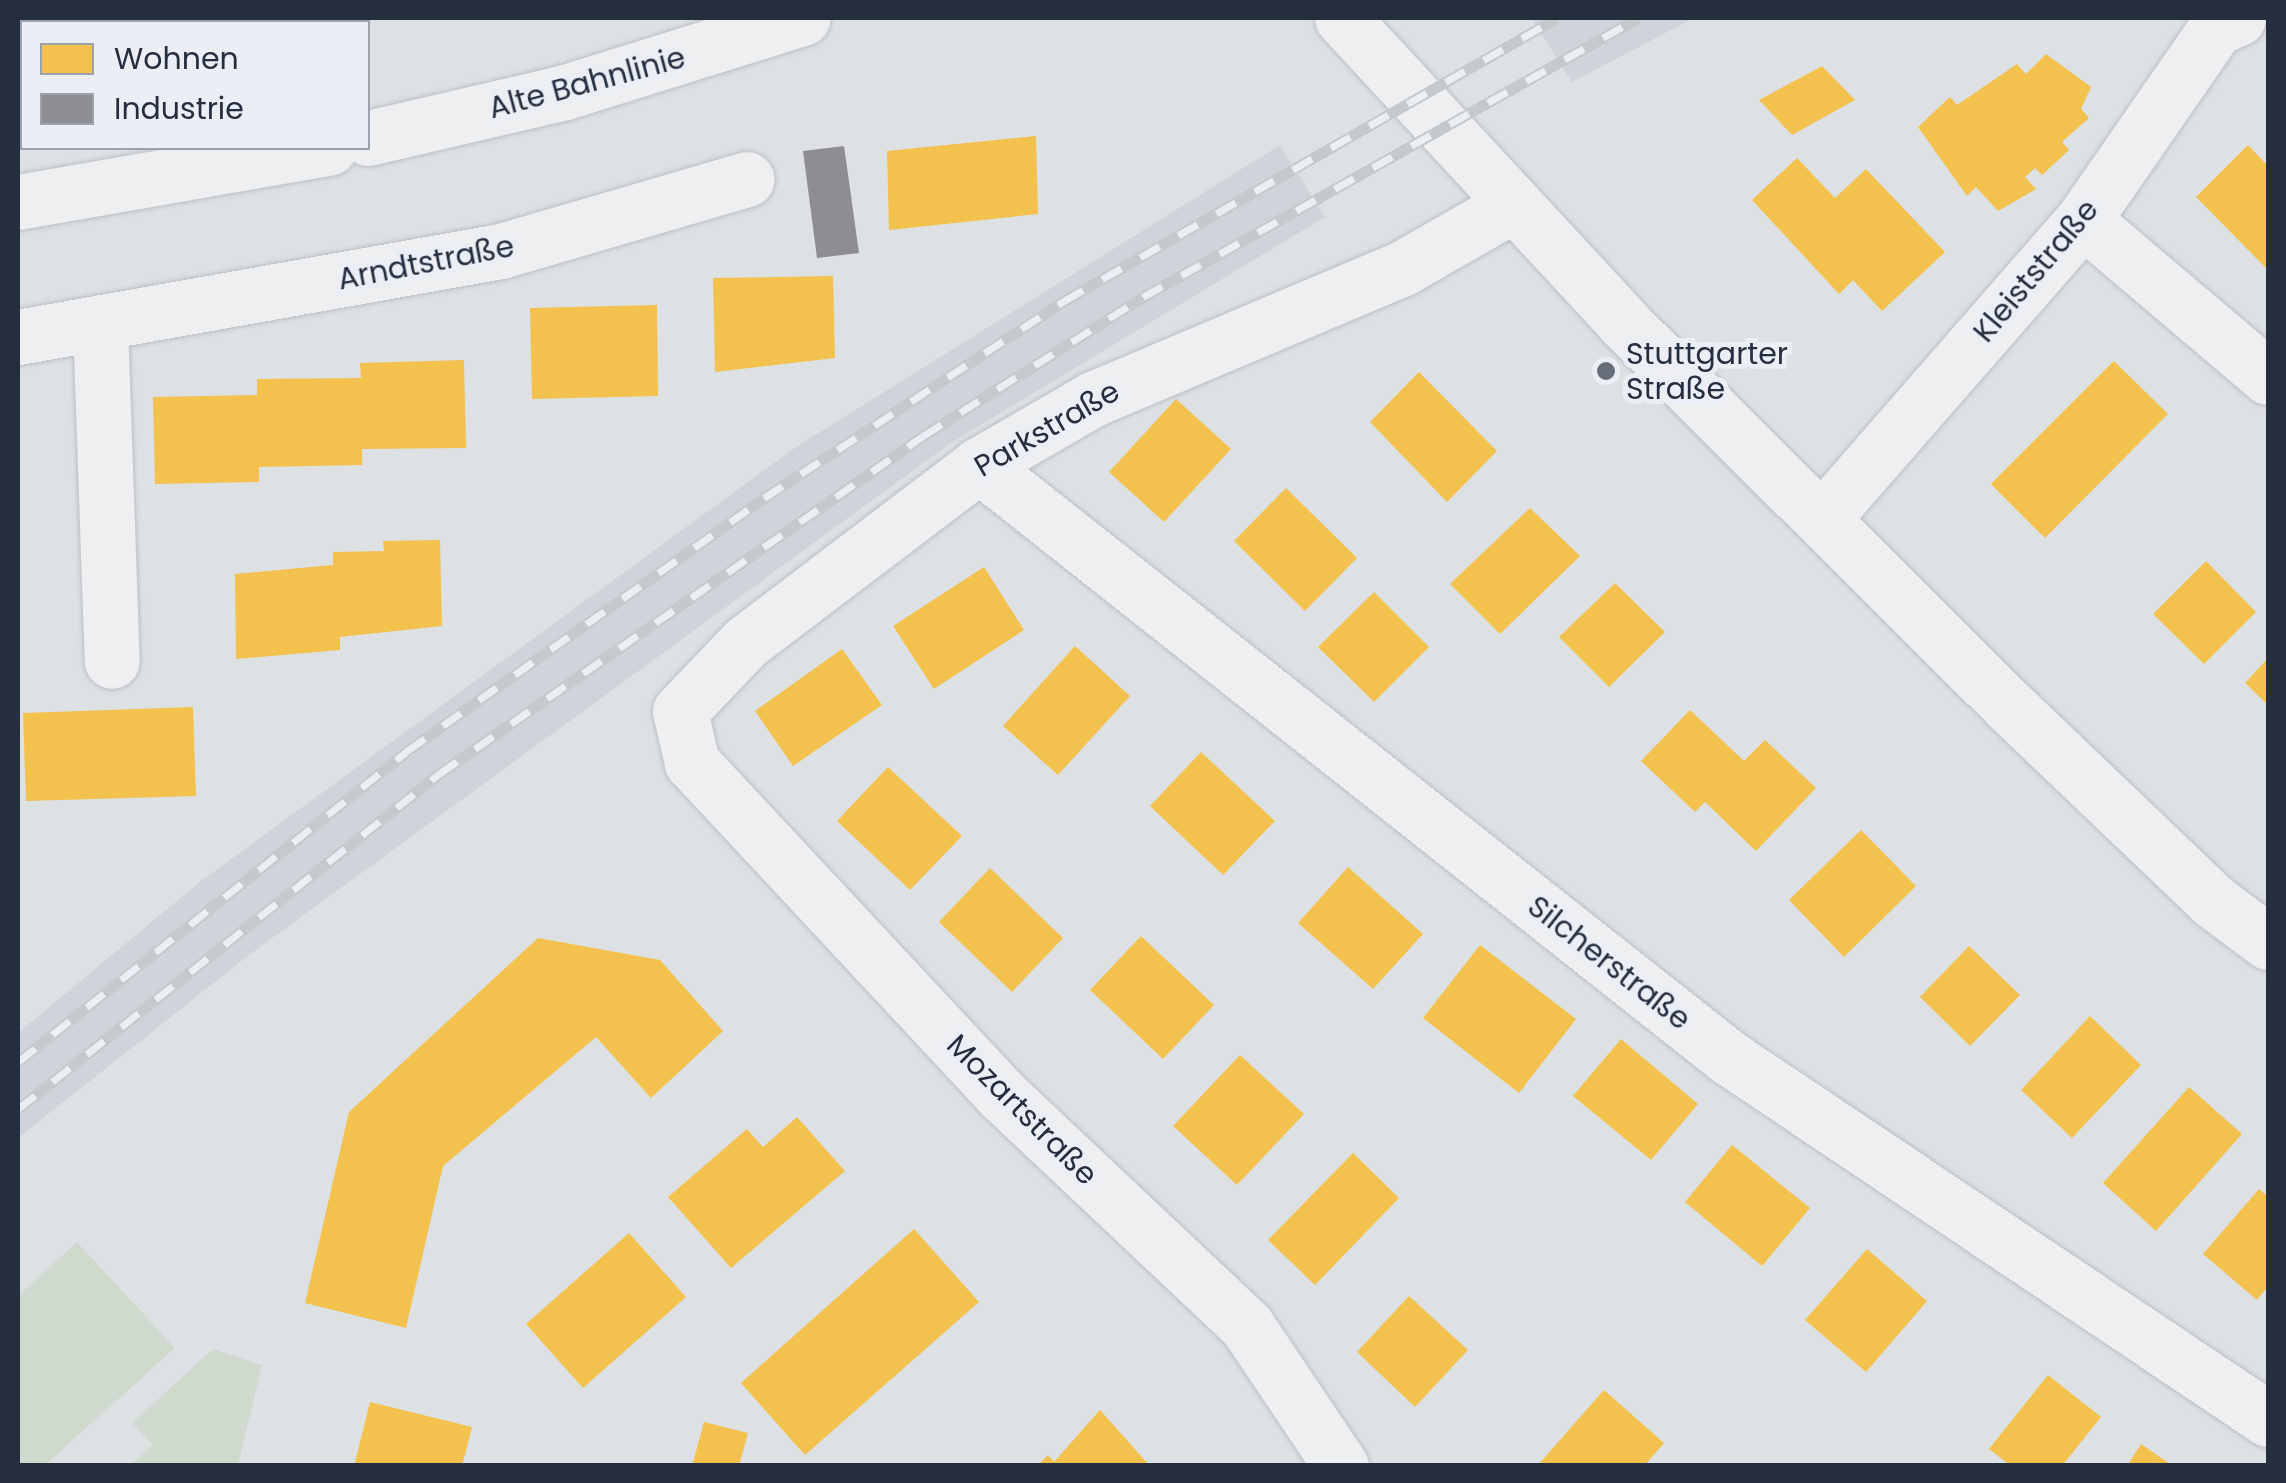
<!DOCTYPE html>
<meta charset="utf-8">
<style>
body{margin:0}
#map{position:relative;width:2286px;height:1483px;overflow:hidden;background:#dee1e4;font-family:Poppins,sans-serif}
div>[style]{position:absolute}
.built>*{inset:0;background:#cfd4db}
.green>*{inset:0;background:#cfd9ce}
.homes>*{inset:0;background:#f2c14e}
.industry>*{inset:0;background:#8d8d92}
.roads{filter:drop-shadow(0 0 2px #bcbfc2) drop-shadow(0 0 2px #bcbfc2)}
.minor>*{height:55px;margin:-27.5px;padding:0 27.5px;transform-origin:27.5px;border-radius:27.5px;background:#edeff1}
.rail>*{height:11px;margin-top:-5.5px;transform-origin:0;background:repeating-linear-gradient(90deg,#ebeff5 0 22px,#c6c9cc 0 44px);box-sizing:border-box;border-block:2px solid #c6c9cc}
.dots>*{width:28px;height:28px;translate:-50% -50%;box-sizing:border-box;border:5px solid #ebeff5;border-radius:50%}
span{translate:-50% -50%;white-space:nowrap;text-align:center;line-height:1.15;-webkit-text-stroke:10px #ebeff5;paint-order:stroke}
.street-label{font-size:30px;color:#242e3f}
.poi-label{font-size:30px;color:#242e3f}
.left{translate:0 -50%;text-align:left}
.frame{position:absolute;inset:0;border:20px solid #242e3f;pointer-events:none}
.legend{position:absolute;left:20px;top:20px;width:350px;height:130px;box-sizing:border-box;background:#ebeff5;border:2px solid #9ba2ac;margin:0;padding:12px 18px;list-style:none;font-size:30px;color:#242e3f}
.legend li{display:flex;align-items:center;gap:20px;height:50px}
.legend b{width:50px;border:2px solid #9ba2ac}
</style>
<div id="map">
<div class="built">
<i style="clip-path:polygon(1531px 18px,1694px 18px,1572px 82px)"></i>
<i style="clip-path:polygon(1280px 145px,1325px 217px,951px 443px,249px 955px,18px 1138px,18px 1033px,201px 881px,796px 447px)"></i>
</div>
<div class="green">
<i style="clip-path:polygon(77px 1242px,175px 1348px,45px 1465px,18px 1465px,18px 1296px)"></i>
<i style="clip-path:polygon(213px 1349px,262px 1365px,238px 1465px,130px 1465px,153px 1445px,132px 1423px)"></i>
</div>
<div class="homes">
<i style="clip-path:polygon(2046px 54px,2091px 87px,2081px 109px,2089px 118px,2062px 142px,2069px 150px,2042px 175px,2035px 168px,2025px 177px,2036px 189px,1998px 211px,1976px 187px,1967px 196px,1918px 127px,1950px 97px,1957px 105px,2017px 64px,2026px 74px)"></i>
<i style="clip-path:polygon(1822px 66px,1855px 100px,1792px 135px,1759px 100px)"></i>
<i style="clip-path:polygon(1036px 136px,1038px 214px,889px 230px,887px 151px)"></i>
<i style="clip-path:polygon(2248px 145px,2268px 166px,2268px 270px,2196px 197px)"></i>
<i style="clip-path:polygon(1797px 158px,1835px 198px,1866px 169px,1945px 252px,1882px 311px,1853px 280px,1839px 294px,1752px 200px)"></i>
<i style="clip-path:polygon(833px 276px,835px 358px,715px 372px,713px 278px)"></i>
<i style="clip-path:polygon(657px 305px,658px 396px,532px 399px,530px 308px)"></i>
<i style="clip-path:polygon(464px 360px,466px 448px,362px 449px,362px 465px,259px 467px,259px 482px,155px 484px,153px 397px,257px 395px,257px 379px,361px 378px,360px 363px)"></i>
<i style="clip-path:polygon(2114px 361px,2168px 414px,2045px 538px,1991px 484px)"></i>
<i style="clip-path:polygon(1419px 372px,1497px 451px,1447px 502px,1370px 422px)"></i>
<i style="clip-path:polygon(1176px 399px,1231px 449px,1164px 522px,1109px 472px)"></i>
<i style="clip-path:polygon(1286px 488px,1357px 558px,1305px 611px,1234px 541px)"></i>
<i style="clip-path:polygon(1530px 508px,1580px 556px,1500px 634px,1450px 584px)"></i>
<i style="clip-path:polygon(440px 540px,442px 626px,340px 637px,340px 650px,236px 659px,235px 574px,333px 565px,333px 552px,384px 551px,383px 541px)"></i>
<i style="clip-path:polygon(2206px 561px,2256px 612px,2204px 664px,2153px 614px)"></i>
<i style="clip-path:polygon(984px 567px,1024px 630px,934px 689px,893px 626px)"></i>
<i style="clip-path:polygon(1615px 583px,1665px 632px,1609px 687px,1559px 637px)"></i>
<i style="clip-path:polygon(1374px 592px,1429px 647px,1374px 702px,1318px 647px)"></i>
<i style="clip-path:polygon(1075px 646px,1130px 696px,1058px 775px,1003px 726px)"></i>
<i style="clip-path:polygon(842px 649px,882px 705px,793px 766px,755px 711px)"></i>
<i style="clip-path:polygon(2268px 658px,2268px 705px,2245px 683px)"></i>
<i style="clip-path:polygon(193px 707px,196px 796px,26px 801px,23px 713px)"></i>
<i style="clip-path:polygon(1690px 710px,1744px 761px,1765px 740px,1816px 788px,1756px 851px,1705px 802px,1695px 812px,1641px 761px)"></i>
<i style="clip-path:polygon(1201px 752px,1275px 821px,1223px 875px,1150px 806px)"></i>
<i style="clip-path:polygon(888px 767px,962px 836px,910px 890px,837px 821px)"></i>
<i style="clip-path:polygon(1861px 830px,1916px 886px,1844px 957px,1789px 900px)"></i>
<i style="clip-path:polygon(1348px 867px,1423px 934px,1373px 989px,1298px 923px)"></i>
<i style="clip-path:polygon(990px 868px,1063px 938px,1012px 992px,939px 922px)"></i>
<i style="clip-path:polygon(1141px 936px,1214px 1005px,1163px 1059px,1090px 990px)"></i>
<i style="clip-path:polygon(538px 938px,660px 960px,723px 1031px,651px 1098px,596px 1037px,443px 1166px,406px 1328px,305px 1303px,349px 1112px)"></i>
<i style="clip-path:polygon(1480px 945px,1576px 1019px,1519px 1093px,1423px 1018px)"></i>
<i style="clip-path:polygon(1969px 946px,2020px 995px,1970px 1046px,1920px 997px)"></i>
<i style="clip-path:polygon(2090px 1016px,2141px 1065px,2072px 1138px,2021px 1090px)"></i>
<i style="clip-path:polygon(1621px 1039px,1698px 1104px,1651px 1160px,1573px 1096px)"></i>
<i style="clip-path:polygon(1240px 1055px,1304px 1114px,1237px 1185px,1173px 1126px)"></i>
<i style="clip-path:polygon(2189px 1087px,2242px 1134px,2156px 1231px,2103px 1183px)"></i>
<i style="clip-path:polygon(797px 1117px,845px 1171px,731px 1268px,668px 1197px,747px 1129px,763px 1147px)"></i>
<i style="clip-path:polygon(1732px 1145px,1810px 1208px,1762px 1266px,1685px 1202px)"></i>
<i style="clip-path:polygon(1353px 1153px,1399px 1198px,1315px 1285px,1268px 1240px)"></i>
<i style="clip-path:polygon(2259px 1189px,2268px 1197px,2268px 1286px,2257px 1300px,2203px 1254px)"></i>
<i style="clip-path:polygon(914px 1229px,979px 1302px,805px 1455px,741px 1383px)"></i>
<i style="clip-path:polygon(629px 1233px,686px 1297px,583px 1388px,526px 1324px)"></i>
<i style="clip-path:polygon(1867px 1249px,1927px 1301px,1866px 1372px,1805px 1320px)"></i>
<i style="clip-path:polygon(1409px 1296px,1468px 1350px,1415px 1407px,1357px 1352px)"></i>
<i style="clip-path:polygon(2048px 1375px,2101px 1417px,2062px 1466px,2011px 1466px,1989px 1449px)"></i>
<i style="clip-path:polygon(1604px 1390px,1664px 1443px,1644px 1466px,1537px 1466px)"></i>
<i style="clip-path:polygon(370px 1402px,472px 1427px,462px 1466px,354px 1466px)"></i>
<i style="clip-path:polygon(1100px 1410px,1150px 1466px,1037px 1466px,1048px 1455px,1054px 1462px)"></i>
<i style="clip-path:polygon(704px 1422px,748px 1433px,739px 1466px,692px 1466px)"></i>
<i style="clip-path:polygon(2141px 1444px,2173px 1466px,2127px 1466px)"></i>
</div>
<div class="industry">
<i style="clip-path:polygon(844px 146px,859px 253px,817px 258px,803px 151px)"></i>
</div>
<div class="roads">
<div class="minor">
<i style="left:1342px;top:18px;width:415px;rotate:47.2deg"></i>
<i style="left:1624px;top:323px;width:542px;rotate:44.85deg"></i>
<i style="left:2008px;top:705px;width:284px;rotate:43.7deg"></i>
<i style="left:2213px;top:901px;width:69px;rotate:36.7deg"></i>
<i style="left:368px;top:138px;width:202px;rotate:-13.1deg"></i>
<i style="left:565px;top:92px;width:249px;rotate:-17.3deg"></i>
<i style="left:18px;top:202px;width:316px;rotate:-9.9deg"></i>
<i style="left:2083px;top:220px;width:243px;rotate:40.3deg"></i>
<i style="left:100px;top:324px;width:337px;rotate:88deg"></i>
<i style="left:18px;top:337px;width:491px;rotate:-10.1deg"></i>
<i style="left:501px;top:251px;width:256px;rotate:-16.3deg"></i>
<i style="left:979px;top:465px;width:955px;rotate:38.32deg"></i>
<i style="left:1728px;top:1057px;width:650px;rotate:33.84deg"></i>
<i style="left:1822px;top:519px;width:397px;rotate:-48.9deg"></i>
<i style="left:2083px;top:220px;width:234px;rotate:-55.3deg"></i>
<i style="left:2216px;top:28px;width:24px;rotate:-24deg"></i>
<i style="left:1341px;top:1466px;width:169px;rotate:-123.9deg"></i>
<i style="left:1247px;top:1326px;width:338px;rotate:-136.7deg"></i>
<i style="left:1001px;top:1094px;width:453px;rotate:-133deg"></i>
<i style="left:692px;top:763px;width:53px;rotate:-103deg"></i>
<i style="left:680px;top:711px;width:95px;rotate:-46.3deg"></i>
<i style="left:746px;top:642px;width:293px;rotate:-37.2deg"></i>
<i style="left:979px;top:465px;width:132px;rotate:-30.1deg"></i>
<i style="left:1093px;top:399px;width:337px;rotate:-22.9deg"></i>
<i style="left:1403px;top:268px;width:127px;rotate:-29.8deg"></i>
</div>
</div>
<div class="rail">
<i style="left:18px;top:1062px;width:498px;rotate:-38.6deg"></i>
<i style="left:407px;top:751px;width:438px;rotate:-35.3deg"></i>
<i style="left:764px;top:498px;width:359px;rotate:-33.3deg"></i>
<i style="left:1064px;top:301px;width:568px;rotate:-29.86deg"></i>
<i style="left:18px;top:1109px;width:538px;rotate:-38.51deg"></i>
<i style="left:439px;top:774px;width:590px;rotate:-34.93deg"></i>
<i style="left:923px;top:436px;width:260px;rotate:-32.3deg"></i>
<i style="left:1143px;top:297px;width:568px;rotate:-29.41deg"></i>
</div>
<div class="dots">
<i style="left:1606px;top:371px;background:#656d79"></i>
</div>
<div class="street-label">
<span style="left:587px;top:83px;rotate:-15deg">Alte Bahnlinie</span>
<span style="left:426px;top:263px;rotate:-11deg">Arndtstraße</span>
<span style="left:2036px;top:271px;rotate:-50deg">Kleiststraße</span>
<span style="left:1047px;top:429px;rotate:-30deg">Parkstraße</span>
<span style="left:1609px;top:963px;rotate:38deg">Silcherstraße</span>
<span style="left:1022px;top:1110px;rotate:45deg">Mozartstraße</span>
</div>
<div class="poi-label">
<span class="left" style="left:1626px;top:371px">Stuttgarter<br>Straße</span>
</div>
<div class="frame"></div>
<ul class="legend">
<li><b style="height:28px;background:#f2c14e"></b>Wohnen</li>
<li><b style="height:28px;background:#8d8d92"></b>Industrie</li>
</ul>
</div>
